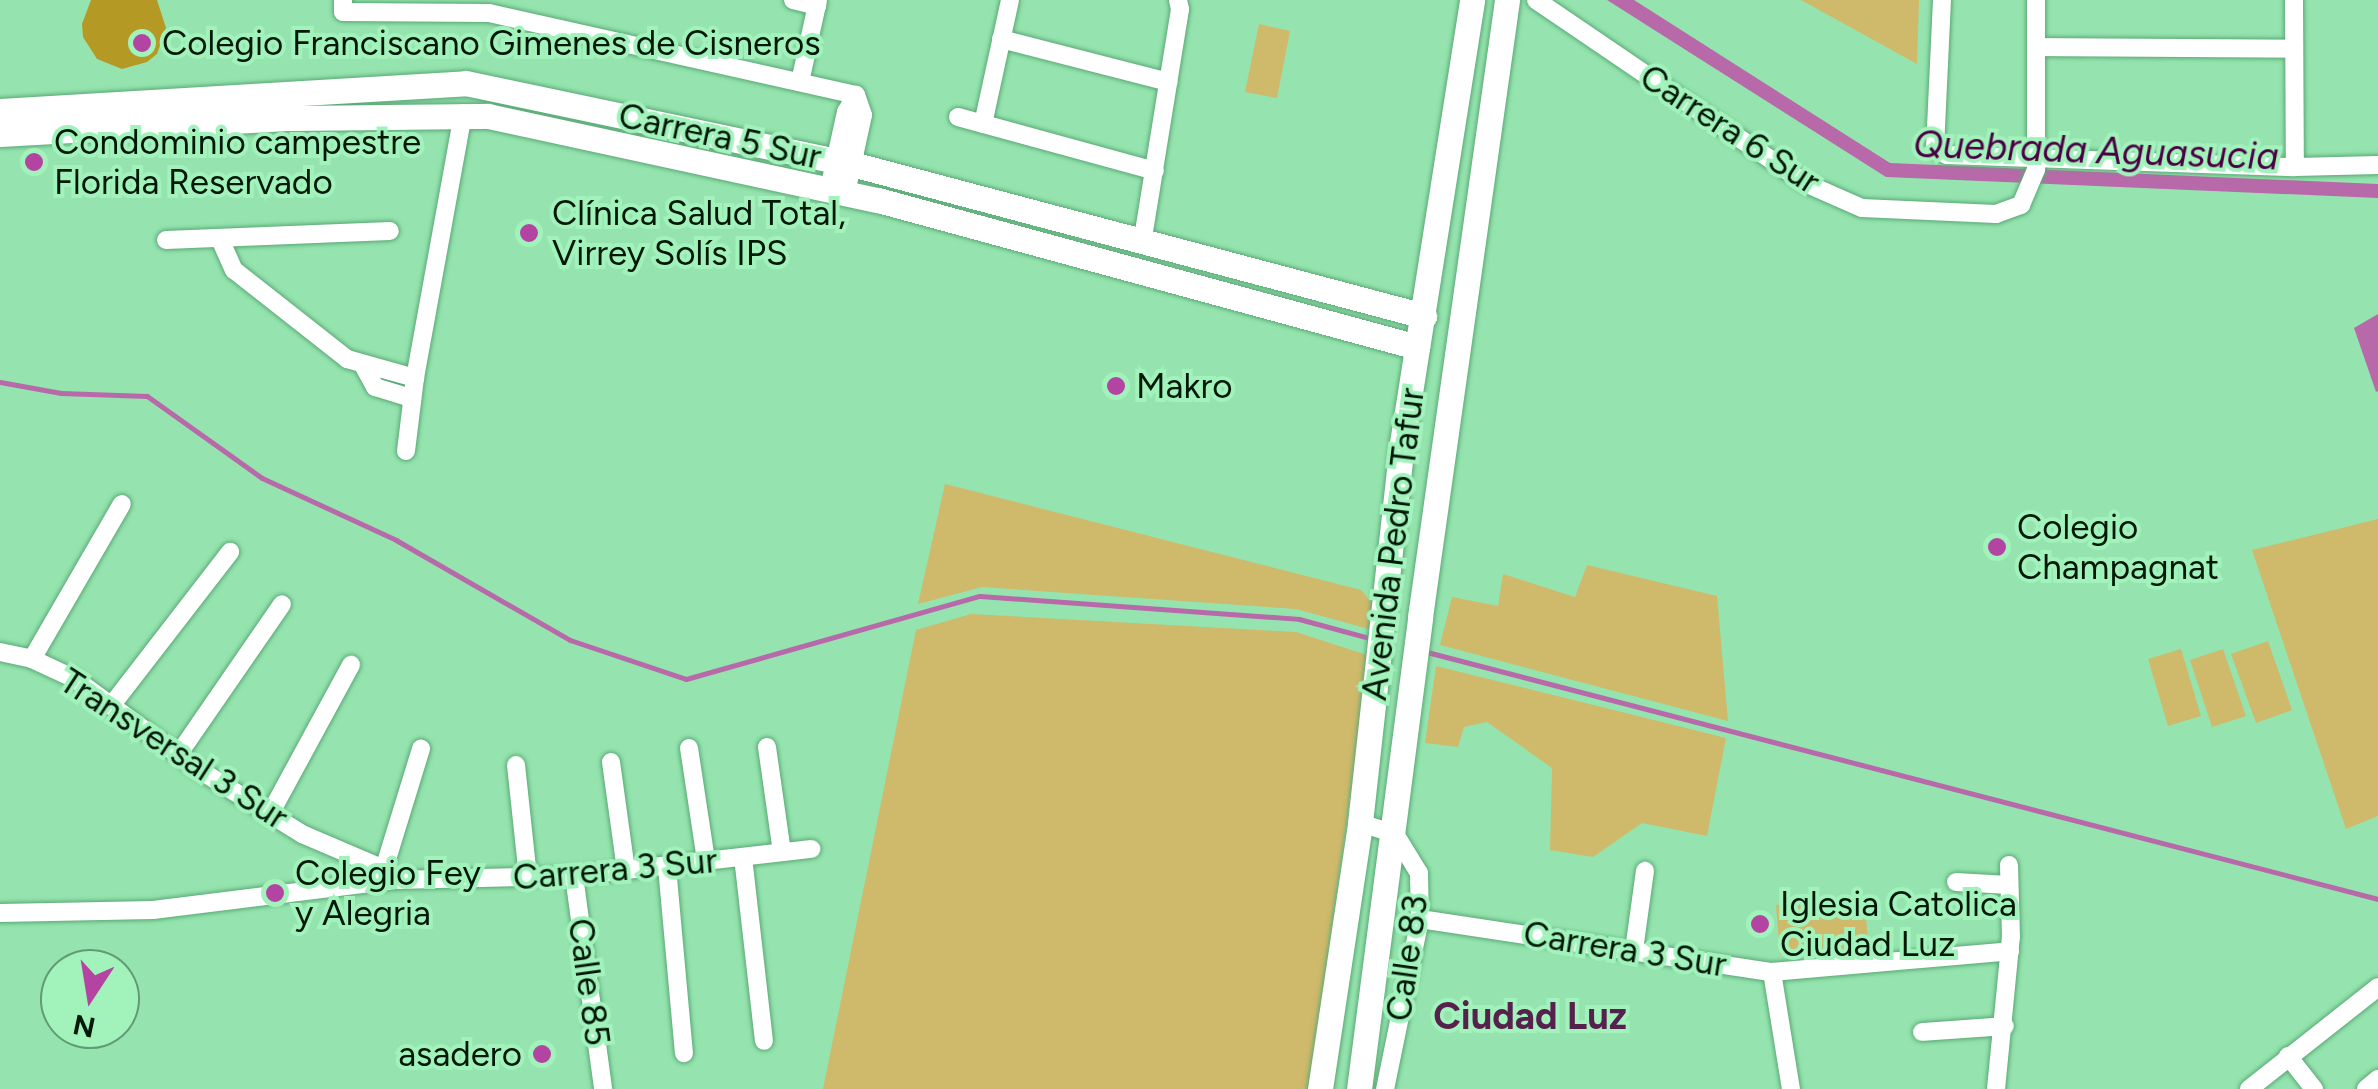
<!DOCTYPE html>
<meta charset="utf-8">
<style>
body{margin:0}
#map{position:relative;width:2378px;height:1089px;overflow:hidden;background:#95e4af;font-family:Figtree,sans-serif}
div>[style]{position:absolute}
.green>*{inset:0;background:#cfb96b}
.forest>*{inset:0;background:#b59925}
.water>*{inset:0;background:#b869a9}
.stream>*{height:5px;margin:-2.5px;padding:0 2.5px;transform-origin:2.5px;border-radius:2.5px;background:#b869a9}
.roads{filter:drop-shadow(0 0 2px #5aa876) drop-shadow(0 0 2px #5aa876)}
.street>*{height:18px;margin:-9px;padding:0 9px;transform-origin:9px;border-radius:9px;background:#fff}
.secondary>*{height:25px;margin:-12.5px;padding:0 12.5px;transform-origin:12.5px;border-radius:12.5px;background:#fff}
.dots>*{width:28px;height:28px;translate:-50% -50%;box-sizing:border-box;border:5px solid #a2f2bc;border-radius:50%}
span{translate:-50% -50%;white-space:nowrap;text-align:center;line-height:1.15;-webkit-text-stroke:8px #a2f2bc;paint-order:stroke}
.poi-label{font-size:35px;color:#001807}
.left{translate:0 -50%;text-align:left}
.right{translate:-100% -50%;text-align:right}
.street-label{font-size:35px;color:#001807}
.water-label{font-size:38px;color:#4c0044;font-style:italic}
.neighbourhood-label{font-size:38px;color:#57214e;font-weight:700}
.north{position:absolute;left:40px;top:949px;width:100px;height:100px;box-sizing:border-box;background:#a2f2bc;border:2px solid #619b74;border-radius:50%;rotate:192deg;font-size:28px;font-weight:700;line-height:40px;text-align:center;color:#001807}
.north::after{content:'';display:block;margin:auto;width:35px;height:45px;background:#b344a2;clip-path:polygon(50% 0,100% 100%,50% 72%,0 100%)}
</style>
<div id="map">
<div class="green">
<i style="clip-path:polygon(1801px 0,1919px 0,1917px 64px)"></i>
<i style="clip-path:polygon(1259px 24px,1290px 31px,1277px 98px,1245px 92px)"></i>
<i style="clip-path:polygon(945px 484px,1361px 590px,1372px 603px,1369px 629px,1296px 609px,982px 587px,918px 604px)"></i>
<i style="clip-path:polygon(2378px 519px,2378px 816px,2346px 829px,2252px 550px)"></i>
<i style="clip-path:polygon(1587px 565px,1717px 596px,1728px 721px,1440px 645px,1452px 597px,1498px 606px,1503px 574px,1575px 597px)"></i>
<i style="clip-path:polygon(971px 614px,1296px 632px,1370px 656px,1309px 1089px,823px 1089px,916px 630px)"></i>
<i style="clip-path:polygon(2268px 641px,2292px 710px,2256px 723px,2231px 654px)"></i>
<i style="clip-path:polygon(2181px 649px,2201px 716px,2168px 726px,2148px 659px)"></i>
<i style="clip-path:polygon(2223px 649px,2246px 716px,2212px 727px,2190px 660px)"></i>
<i style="clip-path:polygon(1436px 666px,1726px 738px,1707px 836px,1642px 823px,1593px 857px,1550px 850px,1552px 768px,1487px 722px,1464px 727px,1458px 747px,1425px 743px)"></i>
<i style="clip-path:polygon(1864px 898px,1869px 948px,1780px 955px,1776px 905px)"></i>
</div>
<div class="forest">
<i style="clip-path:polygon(91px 0,157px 0,166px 28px,157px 54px,147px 62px,122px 69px,97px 59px,83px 37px,82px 24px)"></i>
</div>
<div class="water">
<i style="clip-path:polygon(1607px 0,1634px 0,1890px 163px,2378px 184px,2378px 198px,1886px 177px)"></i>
<i style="clip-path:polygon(2378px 314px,2378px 391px,2376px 392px,2354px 328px)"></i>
</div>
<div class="stream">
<i style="left:0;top:382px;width:62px;rotate:10.2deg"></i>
<i style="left:61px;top:393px;width:86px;rotate:2deg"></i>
<i style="left:147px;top:396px;width:141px;rotate:35.5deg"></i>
<i style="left:262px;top:478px;width:148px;rotate:24.8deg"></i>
<i style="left:396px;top:540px;width:201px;rotate:29.9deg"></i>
<i style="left:570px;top:640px;width:122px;rotate:18.6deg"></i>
<i style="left:686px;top:679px;width:305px;rotate:-15.8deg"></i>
<i style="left:980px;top:596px;width:320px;rotate:4.1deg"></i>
<i style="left:1299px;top:619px;width:77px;rotate:15.1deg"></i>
<i style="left:1423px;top:651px;width:987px;rotate:14.56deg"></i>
</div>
<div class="roads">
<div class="street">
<i style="left:343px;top:0;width:12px;rotate:90deg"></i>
<i style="left:343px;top:12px;width:146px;rotate:0.4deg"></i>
<i style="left:489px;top:13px;width:376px;rotate:12.6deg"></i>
<i style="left:793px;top:0;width:25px;rotate:14deg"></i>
<i style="left:1536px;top:0;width:325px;rotate:34.2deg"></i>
<i style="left:1805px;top:183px;width:62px;rotate:23.7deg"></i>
<i style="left:1862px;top:208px;width:134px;rotate:2.6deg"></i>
<i style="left:1996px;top:214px;width:27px;rotate:-20deg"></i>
<i style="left:2021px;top:205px;width:38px;rotate:-67deg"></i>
<i style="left:2036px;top:170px;width:170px;rotate:-90deg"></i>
<i style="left:1942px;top:0;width:149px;rotate:92.7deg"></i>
<i style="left:1935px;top:149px;width:13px;rotate:27deg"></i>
<i style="left:1947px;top:155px;width:348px;rotate:2deg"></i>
<i style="left:2295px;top:167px;width:83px;rotate:-1.4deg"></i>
<i style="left:2294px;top:0;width:167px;rotate:89.7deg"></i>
<i style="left:1001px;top:39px;width:173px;rotate:14.4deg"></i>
<i style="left:2037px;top:47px;width:257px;rotate:0.4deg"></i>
<i style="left:800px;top:82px;width:84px;rotate:-77.6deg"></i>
<i style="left:958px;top:117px;width:204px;rotate:15.3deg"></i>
<i style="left:983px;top:124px;width:127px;rotate:-77.7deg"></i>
<i style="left:829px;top:189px;width:79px;rotate:-77.6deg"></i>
<i style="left:846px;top:112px;width:20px;rotate:-60deg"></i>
<i style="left:846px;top:193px;width:80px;rotate:-77.7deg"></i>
<i style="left:863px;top:115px;width:21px;rotate:-109deg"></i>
<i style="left:220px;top:239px;width:34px;rotate:66deg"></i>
<i style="left:234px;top:270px;width:144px;rotate:38.2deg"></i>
<i style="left:347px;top:359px;width:71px;rotate:15.6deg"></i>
<i style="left:166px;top:240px;width:224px;rotate:-2.3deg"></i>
<i style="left:1142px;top:244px;width:238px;rotate:-80.8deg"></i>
<i style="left:1180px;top:9px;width:9px;rotate:-103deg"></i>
<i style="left:364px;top:367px;width:23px;rotate:61deg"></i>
<i style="left:375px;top:387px;width:39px;rotate:17deg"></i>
<i style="left:406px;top:451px;width:74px;rotate:-83deg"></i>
<i style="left:415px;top:378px;width:269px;rotate:-79.7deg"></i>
<i style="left:0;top:652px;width:33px;rotate:12deg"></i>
<i style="left:32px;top:659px;width:47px;rotate:24.9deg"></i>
<i style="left:75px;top:679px;width:152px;rotate:36.2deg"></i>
<i style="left:198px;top:769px;width:123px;rotate:32deg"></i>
<i style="left:302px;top:834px;width:89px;rotate:23.1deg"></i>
<i style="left:384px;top:869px;width:15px;rotate:48deg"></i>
<i style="left:32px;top:659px;width:179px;rotate:-59.9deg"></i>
<i style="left:111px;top:706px;width:195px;rotate:-52.3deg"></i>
<i style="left:767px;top:747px;width:106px;rotate:81.9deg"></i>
<i style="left:689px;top:748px;width:114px;rotate:81.4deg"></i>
<i style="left:178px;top:755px;width:183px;rotate:-55.4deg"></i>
<i style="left:611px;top:762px;width:109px;rotate:82.1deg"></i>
<i style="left:516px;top:765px;width:114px;rotate:83.9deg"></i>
<i style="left:270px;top:814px;width:170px;rotate:-61.5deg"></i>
<i style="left:1360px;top:823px;width:37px;rotate:17deg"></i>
<i style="left:1395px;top:834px;width:46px;rotate:58.4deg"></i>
<i style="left:1419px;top:873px;width:46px;rotate:88.8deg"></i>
<i style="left:1420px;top:919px;width:174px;rotate:101.6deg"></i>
<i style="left:743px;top:857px;width:185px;rotate:83.5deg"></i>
<i style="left:667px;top:867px;width:187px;rotate:84.8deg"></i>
<i style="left:384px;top:869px;width:126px;rotate:-72.9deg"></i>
<i style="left:574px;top:876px;width:215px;rotate:82.2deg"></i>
<i style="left:1956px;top:882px;width:53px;rotate:3.2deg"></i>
<i style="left:0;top:913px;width:153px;rotate:-1.1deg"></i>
<i style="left:153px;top:910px;width:243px;rotate:-7.1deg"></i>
<i style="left:394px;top:880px;width:180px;rotate:-1.3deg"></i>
<i style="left:574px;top:876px;width:239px;rotate:-6.5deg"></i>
<i style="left:1420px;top:919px;width:356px;rotate:8.6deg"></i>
<i style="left:1772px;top:972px;width:239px;rotate:-5deg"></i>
<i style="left:1634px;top:950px;width:80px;rotate:-82.1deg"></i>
<i style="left:1772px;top:972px;width:119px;rotate:80.8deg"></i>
<i style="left:1922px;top:1032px;width:83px;rotate:-4.1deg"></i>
<i style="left:2288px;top:1056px;width:42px;rotate:51.8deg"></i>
<i style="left:1996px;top:1089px;width:153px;rotate:-84.4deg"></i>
<i style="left:2011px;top:937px;width:72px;rotate:-91.6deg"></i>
<i style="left:2249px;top:1089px;width:164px;rotate:-38.3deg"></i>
<i style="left:2366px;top:1089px;width:16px;rotate:-40deg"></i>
</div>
<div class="secondary">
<i style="left:0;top:111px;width:467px;rotate:-3.4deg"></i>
<i style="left:466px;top:83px;width:394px;rotate:11.9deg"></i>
<i style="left:852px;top:164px;width:592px;rotate:14.88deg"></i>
<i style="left:0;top:134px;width:283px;rotate:-3.2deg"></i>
<i style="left:283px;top:118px;width:205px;rotate:-0.6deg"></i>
<i style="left:488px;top:116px;width:399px;rotate:12.2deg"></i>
<i style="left:878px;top:200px;width:559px;rotate:15.26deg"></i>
<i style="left:1320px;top:1089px;width:269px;rotate:-81.4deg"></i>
<i style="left:1360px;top:823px;width:382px;rotate:-83.7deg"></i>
<i style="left:1402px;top:443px;width:448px;rotate:-81deg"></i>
<i style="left:1359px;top:1089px;width:476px;rotate:-82.6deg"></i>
<i style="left:1420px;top:617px;width:623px;rotate:-81.97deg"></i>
</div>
</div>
<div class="dots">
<i style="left:142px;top:43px;background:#b344a2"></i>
<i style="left:34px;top:162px;background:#b344a2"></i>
<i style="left:529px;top:233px;background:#b344a2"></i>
<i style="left:1116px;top:386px;background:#b344a2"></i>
<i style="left:1997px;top:547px;background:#b344a2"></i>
<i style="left:275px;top:893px;background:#b344a2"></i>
<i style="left:1760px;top:924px;background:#b344a2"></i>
<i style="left:542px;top:1054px;background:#b344a2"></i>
</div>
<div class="poi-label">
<span class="left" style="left:162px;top:43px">Colegio Franciscano Gimenes de Cisneros</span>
<span class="left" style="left:54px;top:162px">Condominio campestre<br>Florida Reservado</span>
<span class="left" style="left:552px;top:233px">Clínica Salud Total,<br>Virrey Solís IPS</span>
<span class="left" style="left:1136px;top:386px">Makro</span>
<span class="left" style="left:2017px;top:547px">Colegio<br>Champagnat</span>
<span class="left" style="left:295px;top:893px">Colegio Fey<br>y Alegria</span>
<span class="left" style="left:1780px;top:924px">Iglesia Catolica<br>Ciudad Luz</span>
<span class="right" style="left:522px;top:1054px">asadero</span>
</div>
<div class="street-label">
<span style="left:1730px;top:129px;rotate:33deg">Carrera 6 Sur</span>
<span style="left:720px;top:136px;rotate:12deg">Carrera 5 Sur</span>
<span style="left:1393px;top:544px;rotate:-83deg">Avenida Pedro Tafur</span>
<span style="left:174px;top:749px;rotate:33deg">Transversal 3 Sur</span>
<span style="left:615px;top:869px;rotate:-5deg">Carrera 3 Sur</span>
<span style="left:1625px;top:949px;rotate:9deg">Carrera 3 Sur</span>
<span style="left:1407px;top:958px;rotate:-82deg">Calle 83</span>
<span style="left:589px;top:982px;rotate:82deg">Calle 85</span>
</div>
<div class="water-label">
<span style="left:2096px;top:151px;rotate:2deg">Quebrada Aguasucia</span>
</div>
<div class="neighbourhood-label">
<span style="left:1530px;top:1017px">Ciudad Luz</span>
</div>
<div class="north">N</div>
</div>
